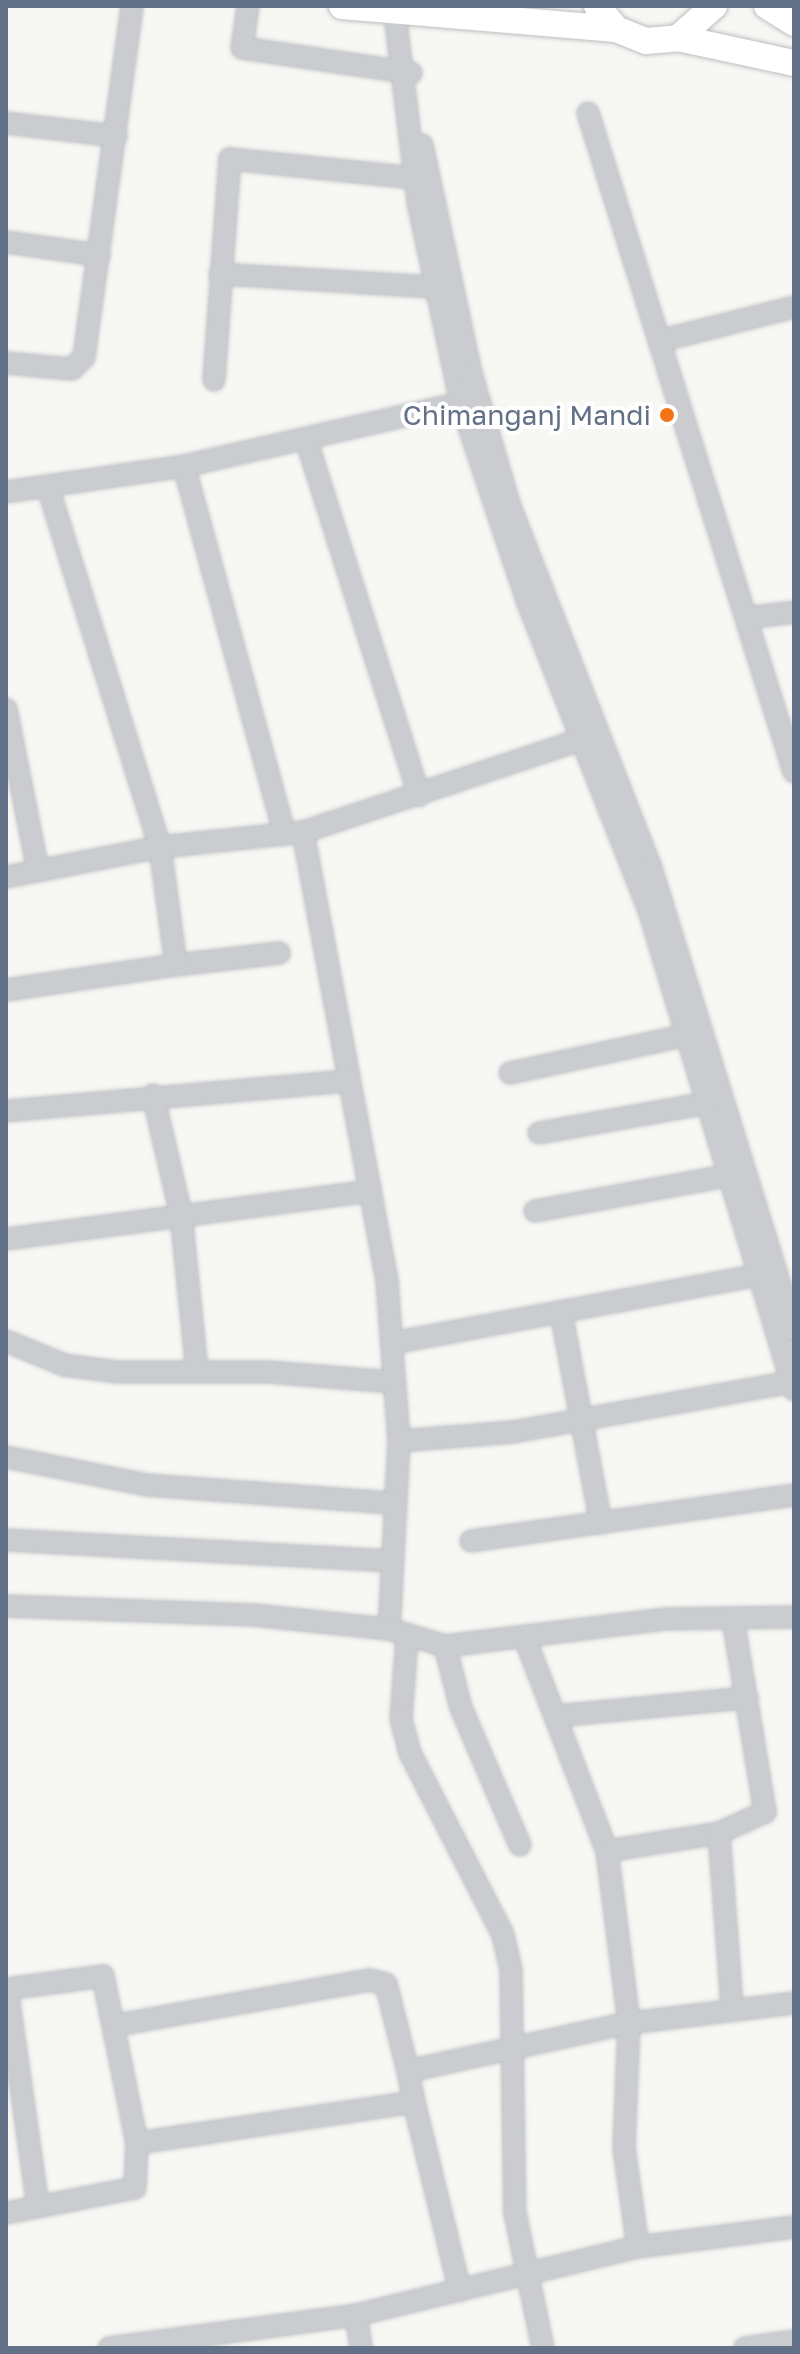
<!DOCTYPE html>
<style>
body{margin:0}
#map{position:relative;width:800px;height:2354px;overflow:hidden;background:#f7f8f4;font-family:"Golos Text",sans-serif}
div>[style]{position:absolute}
.roads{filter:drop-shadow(0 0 2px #bcbfc3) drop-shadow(0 0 2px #bcbfc3)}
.minor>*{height:20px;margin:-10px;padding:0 10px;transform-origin:10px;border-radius:10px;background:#caccd0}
.major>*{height:26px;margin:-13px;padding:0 13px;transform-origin:13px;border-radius:13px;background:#fff}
.dots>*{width:22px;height:22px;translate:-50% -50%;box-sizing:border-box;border:4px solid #fff;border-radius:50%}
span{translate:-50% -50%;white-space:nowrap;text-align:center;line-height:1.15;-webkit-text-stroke:8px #fff;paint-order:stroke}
.poi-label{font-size:28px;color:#637188}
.right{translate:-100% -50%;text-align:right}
.frame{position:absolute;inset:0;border:8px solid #637188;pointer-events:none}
</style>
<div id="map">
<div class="roads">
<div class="minor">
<i style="left:248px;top:6px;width:42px;rotate:98.1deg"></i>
<i style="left:242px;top:48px;width:171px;rotate:8.4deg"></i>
<i style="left:394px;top:6px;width:197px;rotate:83deg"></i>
<i style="left:418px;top:202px;width:206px;rotate:77.9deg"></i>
<i style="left:461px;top:403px;width:211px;rotate:71.5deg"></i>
<i style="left:528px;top:603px;width:330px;rotate:68.5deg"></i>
<i style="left:649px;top:910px;width:501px;rotate:73.19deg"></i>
<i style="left:588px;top:113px;width:690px;rotate:72.64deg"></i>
<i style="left:6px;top:123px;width:111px;rotate:6.7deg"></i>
<i style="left:422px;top:145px;width:233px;rotate:77.9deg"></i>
<i style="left:471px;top:373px;width:136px;rotate:73.8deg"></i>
<i style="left:509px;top:504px;width:388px;rotate:68.7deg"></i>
<i style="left:650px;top:865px;width:486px;rotate:72.8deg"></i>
<i style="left:6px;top:242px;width:94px;rotate:8deg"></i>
<i style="left:220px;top:274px;width:215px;rotate:3.5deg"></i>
<i style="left:659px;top:341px;width:139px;rotate:-14.1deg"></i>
<i style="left:6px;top:363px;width:66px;rotate:5.2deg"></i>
<i style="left:72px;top:369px;width:17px;rotate:-45deg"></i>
<i style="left:84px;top:357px;width:354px;rotate:-82.2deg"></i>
<i style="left:214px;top:380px;width:222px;rotate:-85.9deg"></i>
<i style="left:230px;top:159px;width:185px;rotate:5.9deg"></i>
<i style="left:307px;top:442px;width:371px;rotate:72.4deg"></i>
<i style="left:184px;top:466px;width:382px;rotate:74.7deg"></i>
<i style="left:6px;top:492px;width:180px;rotate:-8.3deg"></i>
<i style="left:184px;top:466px;width:284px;rotate:-12.8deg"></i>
<i style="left:746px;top:618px;width:48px;rotate:-7.1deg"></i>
<i style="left:6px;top:709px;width:165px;rotate:78.8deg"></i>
<i style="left:303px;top:832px;width:458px;rotate:79.4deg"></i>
<i style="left:387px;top:1282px;width:159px;rotate:85.7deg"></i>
<i style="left:399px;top:1441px;width:188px;rotate:93deg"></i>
<i style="left:6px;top:877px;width:157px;rotate:-11deg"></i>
<i style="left:160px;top:847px;width:144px;rotate:-6deg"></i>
<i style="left:303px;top:832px;width:307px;rotate:-18.4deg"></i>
<i style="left:176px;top:965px;width:104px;rotate:-6.6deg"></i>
<i style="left:6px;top:990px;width:172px;rotate:-8.4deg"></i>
<i style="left:176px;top:965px;width:119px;rotate:-97.7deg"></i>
<i style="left:160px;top:847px;width:377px;rotate:-107.3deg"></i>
<i style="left:510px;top:1073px;width:191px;rotate:-12.1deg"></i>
<i style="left:153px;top:1095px;width:122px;rotate:76.8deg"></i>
<i style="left:181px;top:1214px;width:158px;rotate:84.2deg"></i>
<i style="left:6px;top:1111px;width:342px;rotate:-5deg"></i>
<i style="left:539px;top:1133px;width:172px;rotate:-10.1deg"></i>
<i style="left:535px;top:1211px;width:199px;rotate:-10.4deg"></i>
<i style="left:6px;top:1239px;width:368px;rotate:-7.5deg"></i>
<i style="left:561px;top:1312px;width:215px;rotate:79.3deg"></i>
<i style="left:6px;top:1341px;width:63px;rotate:22.5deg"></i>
<i style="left:64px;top:1365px;width:53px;rotate:7.5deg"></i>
<i style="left:117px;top:1372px;width:151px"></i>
<i style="left:268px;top:1372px;width:125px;rotate:4.6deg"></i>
<i style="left:392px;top:1343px;width:374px;rotate:-10.5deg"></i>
<i style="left:399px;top:1441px;width:114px;rotate:-4.5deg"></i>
<i style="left:513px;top:1432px;width:282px;rotate:-10.2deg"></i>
<i style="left:6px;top:1457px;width:144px;rotate:11.2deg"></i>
<i style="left:147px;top:1485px;width:248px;rotate:4.2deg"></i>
<i style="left:6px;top:1540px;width:387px;rotate:3.1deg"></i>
<i style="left:471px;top:1541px;width:326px;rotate:-8.1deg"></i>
<i style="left:6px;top:1606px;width:247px;rotate:2.1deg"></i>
<i style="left:253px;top:1615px;width:137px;rotate:5.9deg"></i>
<i style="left:389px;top:1629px;width:59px;rotate:16.9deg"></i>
<i style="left:445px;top:1646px;width:223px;rotate:-7deg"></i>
<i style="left:666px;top:1619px;width:128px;rotate:-0.9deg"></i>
<i style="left:407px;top:1636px;width:83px;rotate:94.1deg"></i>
<i style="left:401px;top:1719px;width:35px;rotate:75deg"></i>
<i style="left:410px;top:1753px;width:204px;rotate:62.9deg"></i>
<i style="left:503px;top:1935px;width:36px;rotate:77deg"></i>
<i style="left:511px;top:1970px;width:243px;rotate:89.1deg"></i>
<i style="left:515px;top:2213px;width:138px;rotate:78.3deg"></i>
<i style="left:524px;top:1636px;width:230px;rotate:68.9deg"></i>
<i style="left:607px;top:1851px;width:113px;rotate:-9.1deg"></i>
<i style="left:719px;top:1833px;width:51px;rotate:-24.5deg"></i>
<i style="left:765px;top:1812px;width:197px;rotate:-99.4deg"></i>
<i style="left:445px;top:1646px;width:64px;rotate:75.5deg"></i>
<i style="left:461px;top:1708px;width:149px;rotate:66.7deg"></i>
<i style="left:555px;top:1716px;width:193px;rotate:-5.4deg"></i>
<i style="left:719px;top:1833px;width:173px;rotate:85.7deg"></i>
<i style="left:607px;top:1851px;width:173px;rotate:82.7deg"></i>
<i style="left:629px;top:2023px;width:125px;rotate:92.3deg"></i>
<i style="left:624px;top:2148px;width:100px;rotate:82deg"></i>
<i style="left:6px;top:1989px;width:98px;rotate:-7.6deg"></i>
<i style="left:103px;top:1976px;width:170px;rotate:78.5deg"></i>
<i style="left:137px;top:2143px;width:280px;rotate:-8.4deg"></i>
<i style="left:414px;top:2102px;width:32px;rotate:-101deg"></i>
<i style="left:408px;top:2071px;width:226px;rotate:-12.3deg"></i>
<i style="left:629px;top:2023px;width:166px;rotate:-6.9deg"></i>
<i style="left:7px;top:1989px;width:220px;rotate:81.9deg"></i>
<i style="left:117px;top:2025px;width:257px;rotate:-10.1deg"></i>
<i style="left:370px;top:1980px;width:16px;rotate:14deg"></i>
<i style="left:386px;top:1984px;width:90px;rotate:75.8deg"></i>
<i style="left:414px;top:2102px;width:194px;rotate:76.3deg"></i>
<i style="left:6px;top:2213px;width:131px;rotate:-11deg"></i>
<i style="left:135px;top:2188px;width:45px;rotate:-87.5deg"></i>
<i style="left:356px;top:2315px;width:33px;rotate:81deg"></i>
<i style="left:109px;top:2348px;width:249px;rotate:-7.6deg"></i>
<i style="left:356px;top:2315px;width:290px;rotate:-13.6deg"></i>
<i style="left:638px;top:2247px;width:157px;rotate:-7.3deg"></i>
<i style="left:745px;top:2348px;width:49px;rotate:-8.1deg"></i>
</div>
<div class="major">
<i style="left:342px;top:6px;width:275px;rotate:4.8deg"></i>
<i style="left:597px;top:6px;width:30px;rotate:50deg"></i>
<i style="left:616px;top:29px;width:32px;rotate:22deg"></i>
<i style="left:646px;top:41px;width:32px;rotate:-5deg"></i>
<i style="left:678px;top:38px;width:48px;rotate:-41.6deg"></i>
<i style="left:767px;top:6px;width:32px;rotate:32deg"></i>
<i style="left:678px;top:38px;width:119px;rotate:12.2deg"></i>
</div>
</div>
<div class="dots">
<i style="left:667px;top:415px;background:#f57316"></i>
</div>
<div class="poi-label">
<span class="right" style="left:651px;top:415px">Chimanganj Mandi</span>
</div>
<div class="frame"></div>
</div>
